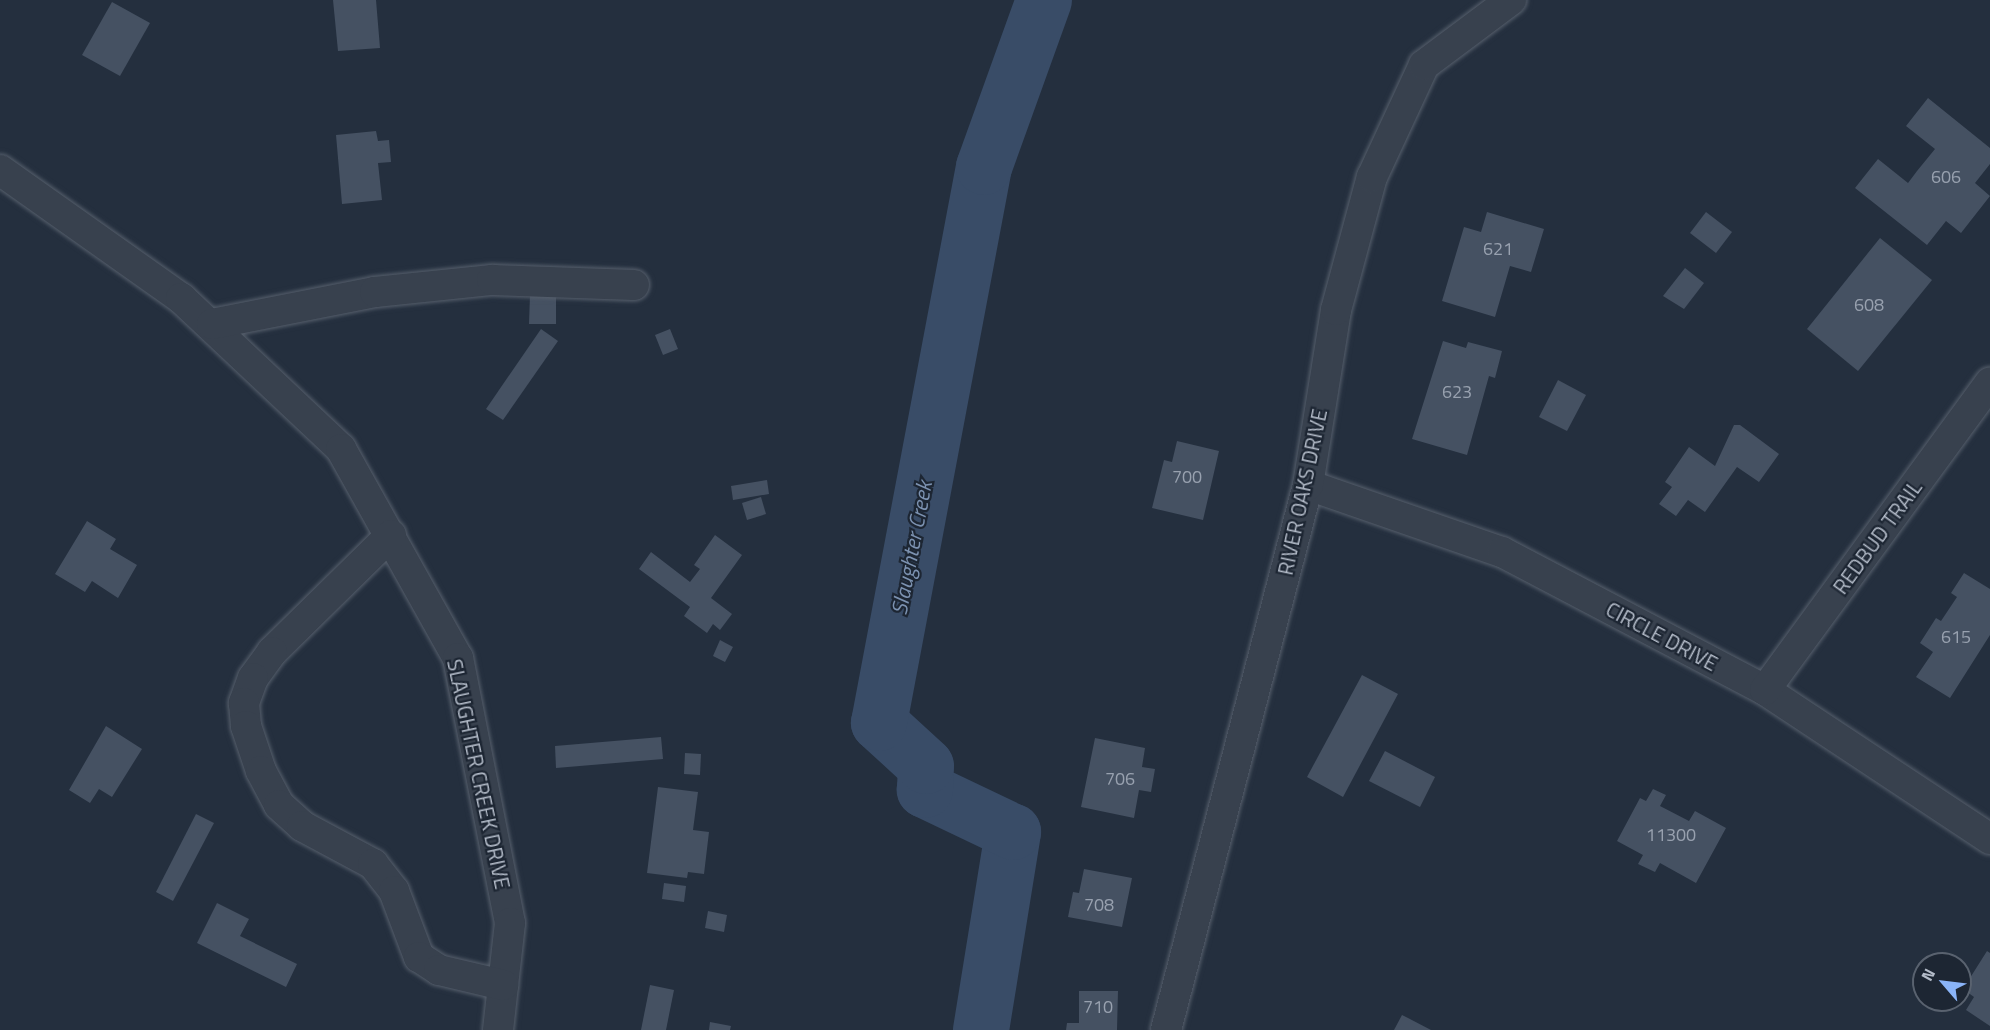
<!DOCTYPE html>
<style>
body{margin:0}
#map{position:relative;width:1990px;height:1030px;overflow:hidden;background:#242f3e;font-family:"Titillium Web",sans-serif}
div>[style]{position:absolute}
.river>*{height:56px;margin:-28px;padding:0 28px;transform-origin:28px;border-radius:28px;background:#394c67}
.building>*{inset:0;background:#455162}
.roads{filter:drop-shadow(0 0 2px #565f6c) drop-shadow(0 0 2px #565f6c)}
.minor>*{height:30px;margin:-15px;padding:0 15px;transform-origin:15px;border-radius:15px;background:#38414e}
span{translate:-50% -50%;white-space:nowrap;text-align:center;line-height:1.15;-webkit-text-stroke:4.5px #1d2633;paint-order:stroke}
.number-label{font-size:18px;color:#98a1af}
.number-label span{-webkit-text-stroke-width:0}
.street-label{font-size:21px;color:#b4bcc9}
.water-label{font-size:22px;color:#7c92b1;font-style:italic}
.north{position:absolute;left:1912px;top:952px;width:60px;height:60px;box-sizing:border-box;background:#1d2633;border:2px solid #59626f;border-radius:50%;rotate:298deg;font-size:16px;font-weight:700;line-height:24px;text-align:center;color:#b4bcc9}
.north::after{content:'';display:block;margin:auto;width:21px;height:27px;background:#8ab4f8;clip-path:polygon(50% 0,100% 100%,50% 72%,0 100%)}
</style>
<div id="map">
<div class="river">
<i style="left:981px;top:1030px;width:201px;rotate:-80.8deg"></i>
<i style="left:1013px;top:832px;width:98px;rotate:-154.5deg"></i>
<i style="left:925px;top:790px;width:24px;rotate:-88deg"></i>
<i style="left:926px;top:766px;width:64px;rotate:-137.5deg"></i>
<i style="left:879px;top:723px;width:566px;rotate:-79.31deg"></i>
<i style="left:984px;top:167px;width:177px;rotate:-70.2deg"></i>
</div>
<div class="building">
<i style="clip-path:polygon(333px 0,376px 0,380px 48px,338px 51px)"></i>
<i style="clip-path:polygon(112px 2px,150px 23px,120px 76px,82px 55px)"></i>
<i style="clip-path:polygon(1928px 98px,1990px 148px,1990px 164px,1975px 183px,1990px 196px,1961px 233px,1946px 221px,1927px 245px,1855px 188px,1878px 159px,1908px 183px,1917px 171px,1935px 149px,1906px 126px)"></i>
<i style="clip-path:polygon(376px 131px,378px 141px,389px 140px,391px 162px,378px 163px,382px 200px,342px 204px,336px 135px)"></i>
<i style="clip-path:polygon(1487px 212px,1544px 229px,1531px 272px,1510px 266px,1495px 317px,1442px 301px,1464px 227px,1481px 232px)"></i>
<i style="clip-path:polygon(1706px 212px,1732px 232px,1716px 253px,1690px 233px)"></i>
<i style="clip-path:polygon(1880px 238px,1932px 280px,1858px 371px,1807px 329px)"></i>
<i style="clip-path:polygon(1685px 268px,1704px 283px,1684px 309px,1663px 296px)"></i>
<i style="clip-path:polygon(530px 295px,556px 295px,556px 324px,529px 324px)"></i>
<i style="clip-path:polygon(541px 329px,558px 341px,503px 420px,486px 409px)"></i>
<i style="clip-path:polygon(670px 329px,678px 349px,663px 355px,655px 335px)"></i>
<i style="clip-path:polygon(1443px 341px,1466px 348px,1468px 342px,1502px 351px,1495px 378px,1489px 376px,1467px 455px,1412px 439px)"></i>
<i style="clip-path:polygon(1558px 380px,1586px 395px,1567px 431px,1539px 417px)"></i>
<i style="clip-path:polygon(1734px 425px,1740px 425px,1779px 454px,1759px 482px,1737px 467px,1705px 512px,1688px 500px,1676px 516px,1659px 504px,1672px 487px,1665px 482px,1689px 447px,1715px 466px)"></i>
<i style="clip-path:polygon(1177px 441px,1219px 451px,1203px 520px,1152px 508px,1164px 460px,1172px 462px)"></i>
<i style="clip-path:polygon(767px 480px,769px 494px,733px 500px,731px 486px)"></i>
<i style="clip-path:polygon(761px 497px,766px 514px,747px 520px,742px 503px)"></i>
<i style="clip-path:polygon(87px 521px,116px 539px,110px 549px,137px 565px,118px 598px,92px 581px,85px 592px,55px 574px)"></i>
<i style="clip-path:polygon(715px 535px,742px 555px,711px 598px,732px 614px,720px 630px,713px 624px,707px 633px,684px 616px,690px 607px,639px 569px,651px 552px,690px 582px,700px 569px,694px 565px)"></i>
<i style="clip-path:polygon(1964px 573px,1990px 589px,1990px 635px,1950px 698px,1916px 677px,1933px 652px,1920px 643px,1936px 618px,1941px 621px,1957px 597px,1951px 593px)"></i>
<i style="clip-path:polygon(720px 640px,733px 647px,725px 662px,713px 656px)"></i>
<i style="clip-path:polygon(1362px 675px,1398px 694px,1343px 797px,1307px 777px)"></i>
<i style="clip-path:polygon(106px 726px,142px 749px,112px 797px,99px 789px,90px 803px,69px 790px)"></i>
<i style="clip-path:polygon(661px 737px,663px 759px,556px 768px,555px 746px)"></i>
<i style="clip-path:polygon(1095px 738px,1145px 748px,1142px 767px,1155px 769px,1151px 792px,1139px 790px,1134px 818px,1081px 807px)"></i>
<i style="clip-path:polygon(1385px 751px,1435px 777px,1420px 807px,1369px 781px)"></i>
<i style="clip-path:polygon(685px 753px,701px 754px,700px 775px,684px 774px)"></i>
<i style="clip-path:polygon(658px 787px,698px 792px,693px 830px,709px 832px,704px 874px,688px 872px,687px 878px,647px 873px)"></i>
<i style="clip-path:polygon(1653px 789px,1666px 795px,1660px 806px,1689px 821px,1695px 811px,1726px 828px,1696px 883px,1660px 863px,1655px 872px,1638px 864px,1643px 855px,1617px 841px,1640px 798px,1646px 801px)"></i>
<i style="clip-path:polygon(196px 814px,214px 823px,173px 901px,156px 892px)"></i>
<i style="clip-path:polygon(1084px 869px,1132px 878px,1122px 927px,1068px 917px,1073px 892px,1079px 893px)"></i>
<i style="clip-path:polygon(664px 883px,686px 886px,684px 902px,662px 899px)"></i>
<i style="clip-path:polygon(217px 903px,249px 919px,240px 936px,297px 964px,286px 987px,197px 943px)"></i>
<i style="clip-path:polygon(708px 911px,727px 915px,724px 932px,705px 928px)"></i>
<i style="clip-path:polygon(1987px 951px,1990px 953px,1990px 1026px,1966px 1010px,1974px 997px,1963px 989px)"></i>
<i style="clip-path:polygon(650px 985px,674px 990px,666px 1030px,641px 1030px)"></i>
<i style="clip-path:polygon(1079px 991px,1118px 991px,1117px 1030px,1066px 1030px,1067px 1023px,1079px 1023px)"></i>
<i style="clip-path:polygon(1402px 1015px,1408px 1018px,1431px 1030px,1394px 1030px)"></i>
<i style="clip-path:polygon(710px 1022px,731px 1026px,730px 1030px,709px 1030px)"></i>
</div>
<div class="roads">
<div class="minor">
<i style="left:0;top:170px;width:222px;rotate:35.3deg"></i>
<i style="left:181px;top:298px;width:220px;rotate:43.3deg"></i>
<i style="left:341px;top:449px;width:240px;rotate:60.8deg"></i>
<i style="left:458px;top:658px;width:270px;rotate:78.9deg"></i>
<i style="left:510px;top:923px;width:108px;rotate:96.4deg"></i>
<i style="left:212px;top:324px;width:166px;rotate:-11.1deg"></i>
<i style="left:375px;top:292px;width:118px;rotate:-5.9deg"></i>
<i style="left:492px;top:280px;width:142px;rotate:2deg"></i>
<i style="left:1308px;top:485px;width:205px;rotate:19.1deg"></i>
<i style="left:1502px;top:552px;width:297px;rotate:27.7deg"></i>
<i style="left:1765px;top:690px;width:270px;rotate:33.5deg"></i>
<i style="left:391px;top:535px;width:167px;rotate:135.5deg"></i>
<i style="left:272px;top:652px;width:32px;rotate:126deg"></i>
<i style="left:253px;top:678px;width:27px;rotate:110deg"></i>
<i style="left:244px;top:703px;width:23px;rotate:85deg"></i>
<i style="left:246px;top:726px;width:47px;rotate:71.6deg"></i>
<i style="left:261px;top:771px;width:38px;rotate:62deg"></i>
<i style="left:279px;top:805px;width:31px;rotate:42deg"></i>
<i style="left:302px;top:826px;width:81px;rotate:28.2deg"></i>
<i style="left:373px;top:864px;width:34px;rotate:52deg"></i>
<i style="left:394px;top:891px;width:71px;rotate:69.3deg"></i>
<i style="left:419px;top:957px;width:24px;rotate:33deg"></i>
<i style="left:439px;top:970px;width:66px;rotate:13.2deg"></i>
<i style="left:1765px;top:690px;width:381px;rotate:-53.8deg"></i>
<i style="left:1166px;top:1030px;width:563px;rotate:-75.4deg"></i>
<i style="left:1308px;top:485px;width:177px;rotate:-80.9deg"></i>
<i style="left:1336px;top:310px;width:138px;rotate:-74.9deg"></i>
<i style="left:1372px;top:177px;width:123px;rotate:-65.1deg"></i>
<i style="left:1424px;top:65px;width:109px;rotate:-36.8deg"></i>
</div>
</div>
<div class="number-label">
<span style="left:1946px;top:177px">606</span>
<span style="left:1498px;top:249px">621</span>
<span style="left:1869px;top:305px">608</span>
<span style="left:1457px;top:392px">623</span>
<span style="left:1187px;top:477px">700</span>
<span style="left:1956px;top:637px">615</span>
<span style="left:1120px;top:779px">706</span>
<span style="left:1671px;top:835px">11300</span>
<span style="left:1099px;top:905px">708</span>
<span style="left:1098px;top:1007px">710</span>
</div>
<div class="street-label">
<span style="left:1302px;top:492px;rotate:-78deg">RIVER OAKS DRIVE</span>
<span style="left:1877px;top:537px;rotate:-54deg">REDBUD TRAIL</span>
<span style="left:1662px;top:636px;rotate:28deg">CIRCLE DRIVE</span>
<span style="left:479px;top:774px;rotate:78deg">SLAUGHTER CREEK DRIVE</span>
</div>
<div class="water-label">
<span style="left:912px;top:548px;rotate:-79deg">Slaughter Creek</span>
</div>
<div class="north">N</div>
</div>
